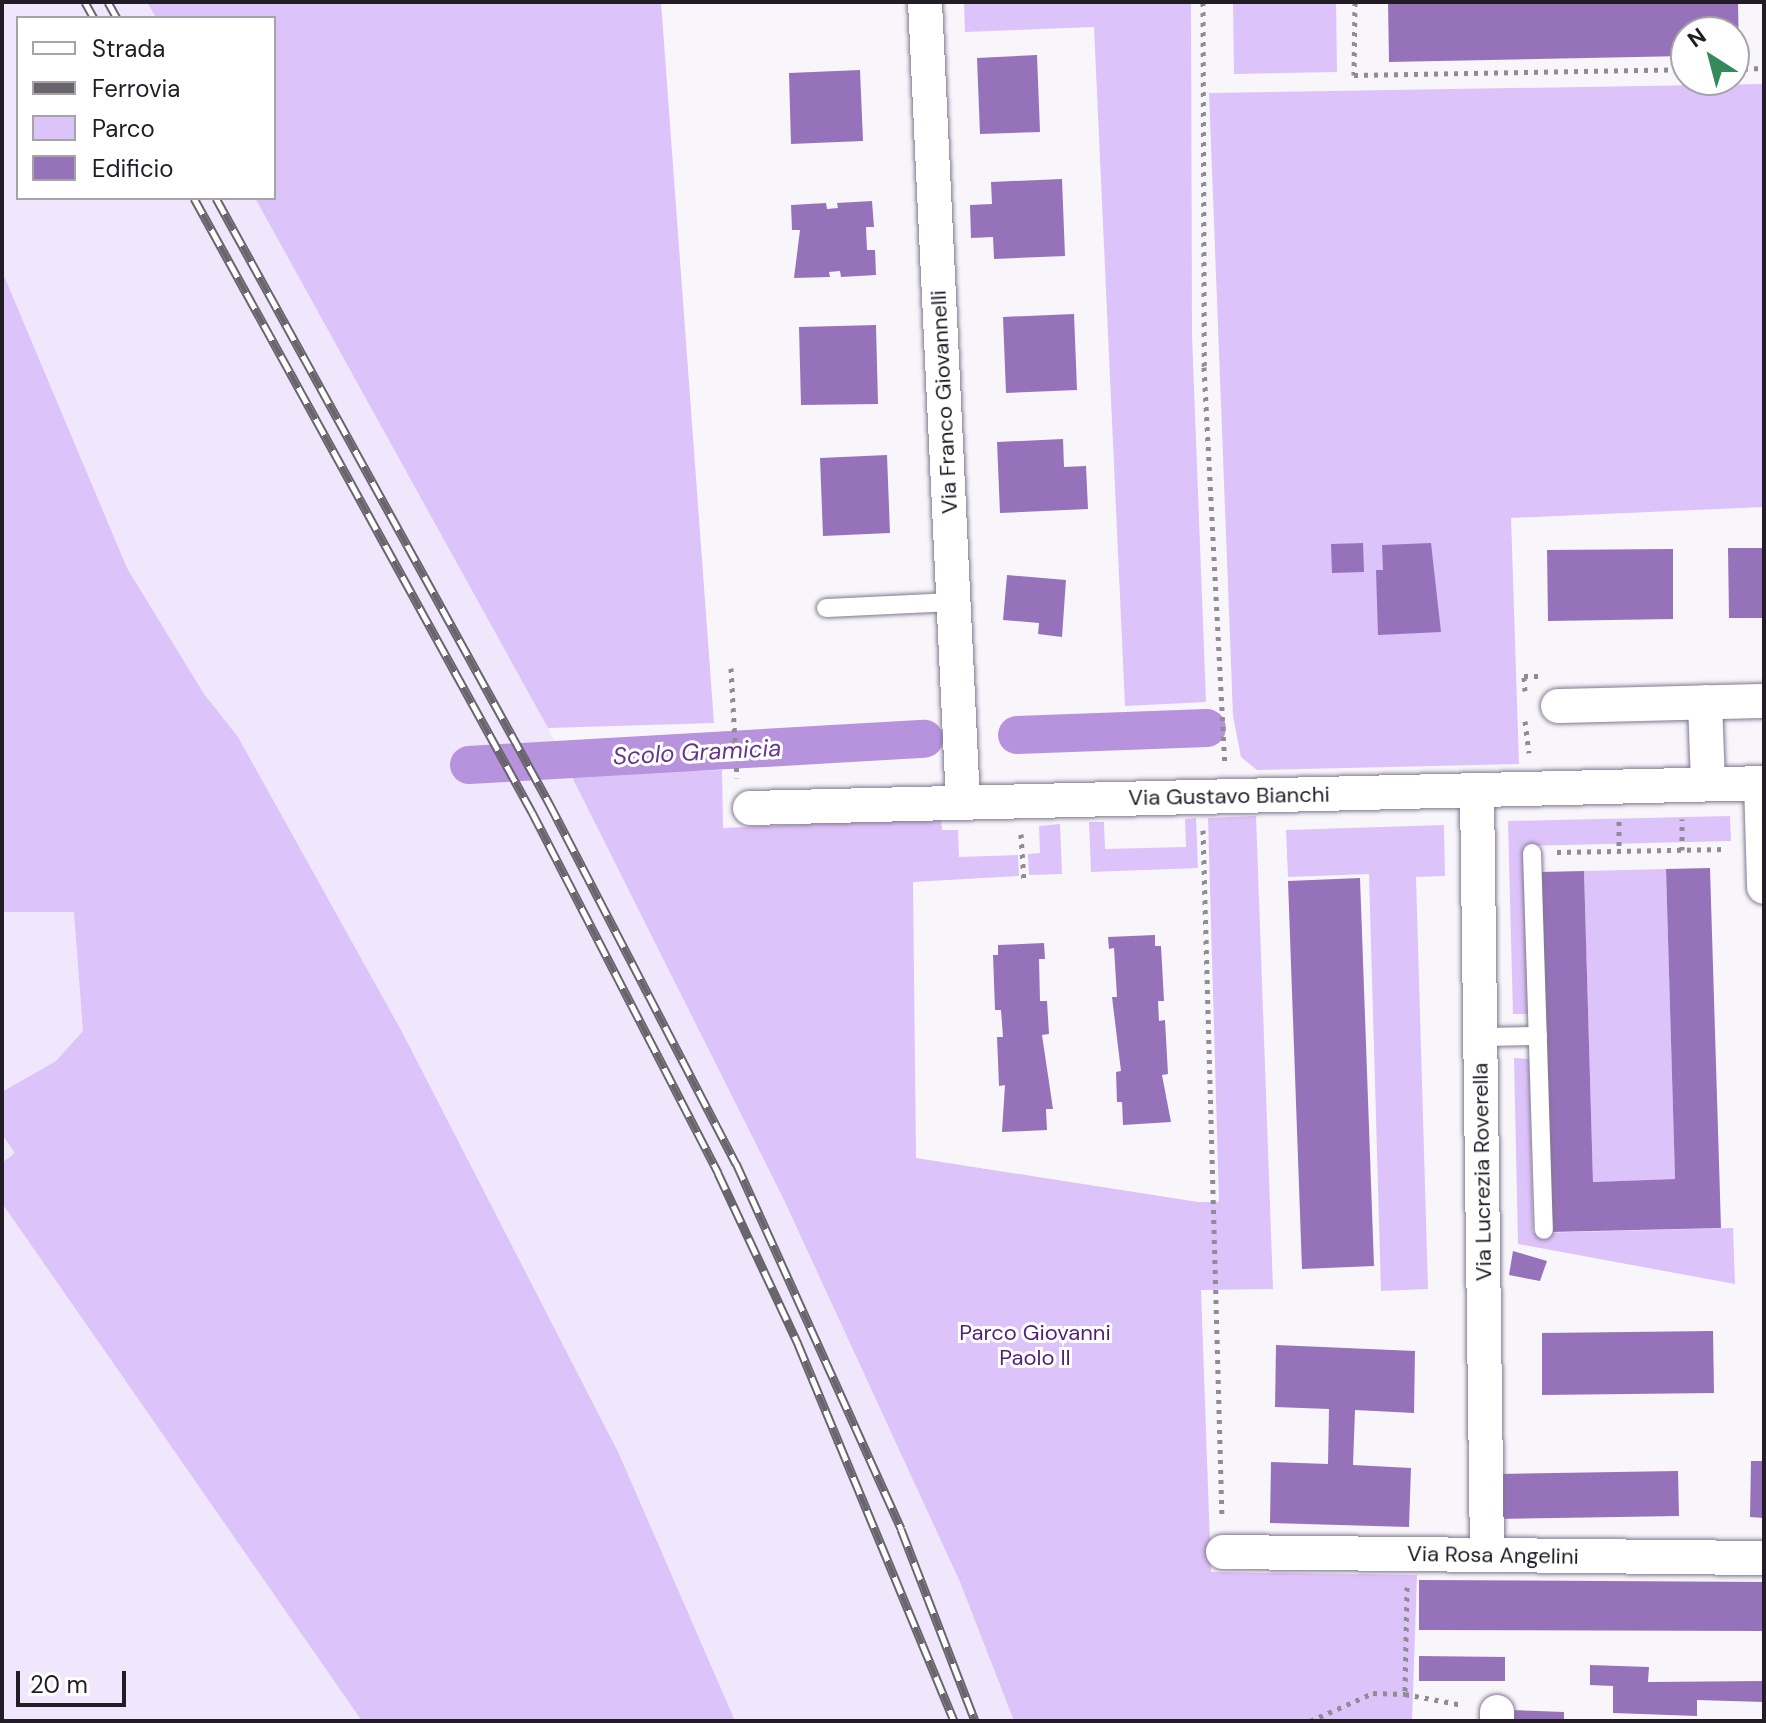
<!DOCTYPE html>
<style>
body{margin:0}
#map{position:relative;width:1766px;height:1723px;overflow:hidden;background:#f8f6fb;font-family:"DM Sans",sans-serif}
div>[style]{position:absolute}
.built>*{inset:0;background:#f0e7fc}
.green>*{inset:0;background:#dcc3f9}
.canal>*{height:38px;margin:-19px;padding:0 19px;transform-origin:19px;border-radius:19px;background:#b792dd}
.building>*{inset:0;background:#9672bb}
.path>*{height:5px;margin-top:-2.5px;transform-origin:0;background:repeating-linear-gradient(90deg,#8f8c93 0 4px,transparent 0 10px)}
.roads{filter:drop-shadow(0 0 2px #827790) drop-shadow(0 0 2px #827790)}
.service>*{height:18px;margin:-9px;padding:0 9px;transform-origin:9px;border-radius:9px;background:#fff}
.minor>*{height:34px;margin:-17px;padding:0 17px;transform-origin:17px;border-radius:17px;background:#fff}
.rail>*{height:9px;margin-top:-4.5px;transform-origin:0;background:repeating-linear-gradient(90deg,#fff 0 18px,#69656d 0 36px);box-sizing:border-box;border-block:2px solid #69656d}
span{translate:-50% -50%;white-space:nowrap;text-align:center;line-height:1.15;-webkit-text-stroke:6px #fff;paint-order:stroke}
.street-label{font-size:22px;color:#211c26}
.park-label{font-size:22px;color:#511f77}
.water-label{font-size:24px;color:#65368e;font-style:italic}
.frame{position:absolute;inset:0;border:4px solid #211c26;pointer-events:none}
.legend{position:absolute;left:16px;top:16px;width:260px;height:184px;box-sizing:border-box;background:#fff;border:2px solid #a6a4a8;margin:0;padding:10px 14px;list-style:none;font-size:24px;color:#211c26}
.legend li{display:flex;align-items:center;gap:16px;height:40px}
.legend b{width:40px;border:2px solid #a6a4a8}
.north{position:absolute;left:1670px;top:16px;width:80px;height:80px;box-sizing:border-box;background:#fff;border:2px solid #a6a4a8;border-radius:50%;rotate:324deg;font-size:22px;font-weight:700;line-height:32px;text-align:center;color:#211c26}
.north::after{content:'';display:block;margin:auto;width:28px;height:36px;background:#36895b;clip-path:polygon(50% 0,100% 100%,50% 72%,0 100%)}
.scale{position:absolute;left:16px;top:1671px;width:110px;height:36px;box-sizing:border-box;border:4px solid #211c26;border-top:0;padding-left:10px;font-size:24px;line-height:28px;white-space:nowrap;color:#211c26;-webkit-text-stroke:6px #fff;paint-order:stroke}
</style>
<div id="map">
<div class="built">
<i style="clip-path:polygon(2px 2px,147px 2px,156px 18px,18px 18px,18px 198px,255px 198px,548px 728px,784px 1200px,960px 1582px,1014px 1721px,2px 1721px,2px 712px,204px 694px,127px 568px,2px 271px)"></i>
</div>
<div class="green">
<i style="clip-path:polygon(147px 2px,661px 2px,714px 723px,548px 728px,255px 198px,274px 198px,274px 18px,156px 18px)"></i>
<i style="clip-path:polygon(964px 2px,1191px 2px,1192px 336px,1206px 702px,1125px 706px,1094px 27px,965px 32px)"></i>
<i style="clip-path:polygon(1233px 2px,1336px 2px,1337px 72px,1234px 74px)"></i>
<i style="clip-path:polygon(1764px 84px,1764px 507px,1511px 518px,1519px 764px,1257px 770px,1241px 757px,1233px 716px,1209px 93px)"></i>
<i style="clip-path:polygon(2px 271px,127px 568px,204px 694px,238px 737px,402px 1032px,619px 1454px,735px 1721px,362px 1721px,2px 1203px,2px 1163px,15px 1153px,2px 1134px,2px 1092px,56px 1061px,83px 1031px,74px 912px,2px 912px)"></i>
<i style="clip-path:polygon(722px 770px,723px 828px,941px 818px,942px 830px,958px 830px,959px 857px,1018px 855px,1019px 876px,913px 882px,916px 1158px,1198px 1202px,1219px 1202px,1208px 818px,1256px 816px,1273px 1289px,1201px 1290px,1211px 1572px,1417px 1575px,1412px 1721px,1014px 1721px,960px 1582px,784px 1200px,571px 775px)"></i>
<i style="clip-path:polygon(1730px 816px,1731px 841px,1525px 846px,1528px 1014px,1513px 1014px,1508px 821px)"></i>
<i style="clip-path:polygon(1196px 818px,1198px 868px,1091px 872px,1089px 822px,1104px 822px,1105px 849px,1186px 847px,1185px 819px)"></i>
<i style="clip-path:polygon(1060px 824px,1062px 874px,1029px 875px,1028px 854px,1040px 853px,1039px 826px)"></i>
<i style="clip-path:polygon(1444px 825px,1445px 876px,1416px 877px,1428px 1289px,1381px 1291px,1369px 874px,1288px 877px,1286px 830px)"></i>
<i style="clip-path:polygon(1666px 869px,1675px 1179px,1593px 1182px,1584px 871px)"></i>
<i style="clip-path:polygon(1514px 1058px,1529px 1059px,1533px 1233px,1733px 1228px,1735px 1284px,1518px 1244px)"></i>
</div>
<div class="canal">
<i style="left:1017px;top:735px;width:190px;rotate:-2.1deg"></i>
<i style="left:469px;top:765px;width:456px;rotate:-3.3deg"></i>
</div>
<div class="building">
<i style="clip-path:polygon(1388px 2px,1738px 2px,1739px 54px,1734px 55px,1734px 32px,1686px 32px,1686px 56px,1389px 62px)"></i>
<i style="clip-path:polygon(1037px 55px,1040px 132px,980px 134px,977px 58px)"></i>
<i style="clip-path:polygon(860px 70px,863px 141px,791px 144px,789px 73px)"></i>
<i style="clip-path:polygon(1062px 179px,1065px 256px,994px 259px,993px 237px,971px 238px,970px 205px,992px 204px,991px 182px)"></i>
<i style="clip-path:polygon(872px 201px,874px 227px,866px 227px,867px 250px,875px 250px,876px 275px,841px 277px,840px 271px,829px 272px,830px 277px,794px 278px,800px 230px,792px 230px,791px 205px,826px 203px,827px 209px,838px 208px,837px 203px)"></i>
<i style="clip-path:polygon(1074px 314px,1077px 390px,1006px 393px,1003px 317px)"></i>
<i style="clip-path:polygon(876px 325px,878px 404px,801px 405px,799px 327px)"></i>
<i style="clip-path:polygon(1063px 439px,1064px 467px,1086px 466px,1088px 509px,1000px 513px,997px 442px)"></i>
<i style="clip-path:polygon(887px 455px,890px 533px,823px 536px,820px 458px)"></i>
<i style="clip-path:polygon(1363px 543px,1364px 572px,1332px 573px,1331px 544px)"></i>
<i style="clip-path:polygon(1431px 543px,1441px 632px,1378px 635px,1376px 570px,1383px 570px,1382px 545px)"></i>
<i style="clip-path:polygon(1728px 548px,1764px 548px,1764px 618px,1729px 618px)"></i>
<i style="clip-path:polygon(1673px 549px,1673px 619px,1548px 621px,1547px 550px)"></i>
<i style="clip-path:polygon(1007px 575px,1066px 580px,1062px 637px,1038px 634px,1039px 623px,1003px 620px)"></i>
<i style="clip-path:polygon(1710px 868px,1721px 1228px,1551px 1232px,1540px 872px,1584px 871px,1593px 1182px,1675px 1179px,1666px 869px)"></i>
<i style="clip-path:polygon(1360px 878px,1374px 1266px,1302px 1269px,1288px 881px)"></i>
<i style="clip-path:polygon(1155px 935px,1155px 946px,1161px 946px,1164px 1001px,1158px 1001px,1159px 1021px,1165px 1020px,1168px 1074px,1162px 1075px,1171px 1122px,1123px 1125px,1122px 1102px,1117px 1102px,1116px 1072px,1121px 1071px,1112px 997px,1117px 997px,1114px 948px,1109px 949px,1108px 937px)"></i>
<i style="clip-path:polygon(1044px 943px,1045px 959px,1039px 959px,1040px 1001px,1047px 1001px,1049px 1034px,1042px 1035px,1053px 1109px,1046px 1109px,1047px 1130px,1002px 1132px,1005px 1085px,999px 1086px,997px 1037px,1003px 1037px,1001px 1010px,995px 1010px,993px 955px,998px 955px,998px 945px)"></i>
<i style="clip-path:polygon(1513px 1251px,1547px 1261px,1540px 1281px,1509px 1275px)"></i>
<i style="clip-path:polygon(1713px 1331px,1714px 1393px,1542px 1395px,1542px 1333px)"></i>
<i style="clip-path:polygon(1276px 1345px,1415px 1351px,1414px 1413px,1355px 1410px,1353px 1465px,1411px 1468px,1409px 1527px,1270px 1523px,1271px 1462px,1328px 1464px,1329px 1409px,1275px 1407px)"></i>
<i style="clip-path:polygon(1751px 1461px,1764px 1461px,1764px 1518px,1750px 1517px)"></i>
<i style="clip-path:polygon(1678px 1471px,1679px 1516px,1498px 1519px,1498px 1474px)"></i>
<i style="clip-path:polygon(1419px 1580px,1764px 1582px,1764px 1631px,1419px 1630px)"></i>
<i style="clip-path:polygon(1419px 1656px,1505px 1657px,1505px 1681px,1419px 1681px)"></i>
<i style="clip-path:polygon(1590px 1665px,1649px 1667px,1648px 1682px,1764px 1681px,1764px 1702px,1697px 1700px,1697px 1716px,1613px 1713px,1613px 1686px,1590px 1685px)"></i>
<i style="clip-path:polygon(1511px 1710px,1564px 1712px,1564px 1721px,1510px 1721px)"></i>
</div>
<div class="path">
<i style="left:1203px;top:2px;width:365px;rotate:89.8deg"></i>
<i style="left:1204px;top:367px;width:397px;rotate:87deg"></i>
<i style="left:1355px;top:2px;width:73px;rotate:90.8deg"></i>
<i style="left:1354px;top:75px;width:332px;rotate:-1deg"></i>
<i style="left:1734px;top:69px;width:30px;rotate:-2deg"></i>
<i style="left:731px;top:668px;width:110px;rotate:86.9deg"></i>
<i style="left:1525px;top:691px;width:15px;rotate:-94deg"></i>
<i style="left:1524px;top:676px;width:15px"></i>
<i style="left:1525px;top:721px;width:32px;rotate:83deg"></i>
<i style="left:1619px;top:821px;width:31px;rotate:90deg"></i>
<i style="left:1203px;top:830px;width:689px;rotate:88.42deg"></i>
<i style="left:1021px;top:834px;width:49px;rotate:86.5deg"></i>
<i style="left:1682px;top:850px;width:31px;rotate:-90deg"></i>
<i style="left:1557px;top:852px;width:170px;rotate:-1deg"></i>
<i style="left:1407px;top:1587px;width:107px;rotate:91.1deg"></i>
<i style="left:1405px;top:1694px;width:59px;rotate:10.7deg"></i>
<i style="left:1310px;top:1721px;width:69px;rotate:-24deg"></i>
<i style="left:1373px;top:1693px;width:32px;rotate:2deg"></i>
</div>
<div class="roads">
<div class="service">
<i style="left:826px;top:608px;width:128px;rotate:-2.7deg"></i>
<i style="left:1532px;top:853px;width:377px;rotate:88.2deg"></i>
<i style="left:1480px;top:1037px;width:58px;rotate:-1deg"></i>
</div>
<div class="minor">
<i style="left:925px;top:2px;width:802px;rotate:87.28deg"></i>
<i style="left:1705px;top:702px;width:82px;rotate:87.9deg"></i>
<i style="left:1558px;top:706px;width:206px;rotate:-1.4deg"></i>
<i style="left:1761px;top:783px;width:104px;rotate:88.3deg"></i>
<i style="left:1477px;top:790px;width:765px;rotate:89.25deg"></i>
<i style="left:750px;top:808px;width:1014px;rotate:-1.41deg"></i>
<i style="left:1223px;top:1552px;width:541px;rotate:0.64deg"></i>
<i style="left:1497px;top:1721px;width:9px;rotate:-90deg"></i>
</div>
</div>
<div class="rail">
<i style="left:85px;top:2px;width:18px;rotate:61deg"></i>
<i style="left:108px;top:2px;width:18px;rotate:61deg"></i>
<i style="left:194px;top:198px;width:701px;rotate:61.17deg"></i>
<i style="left:532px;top:812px;width:406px;rotate:62.7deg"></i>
<i style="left:718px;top:1173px;width:189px;rotate:64.9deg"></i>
<i style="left:798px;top:1344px;width:408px;rotate:67.5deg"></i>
<i style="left:216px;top:198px;width:691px;rotate:61.17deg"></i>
<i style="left:549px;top:803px;width:406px;rotate:62.6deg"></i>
<i style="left:736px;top:1163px;width:401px;rotate:65.7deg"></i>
<i style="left:901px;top:1529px;width:206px;rotate:68.9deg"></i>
</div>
<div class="street-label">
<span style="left:944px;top:402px;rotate:-93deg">Via Franco Giovannelli</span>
<span style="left:1229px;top:796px;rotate:-1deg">Via Gustavo Bianchi</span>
<span style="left:1482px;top:1172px;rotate:-91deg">Via Lucrezia Roverella</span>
<span style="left:1493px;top:1555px;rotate:1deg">Via Rosa Angelini</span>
</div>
<div class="park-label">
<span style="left:1035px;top:1345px">Parco Giovanni<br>Paolo II</span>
</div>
<div class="water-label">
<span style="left:697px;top:752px;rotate:-3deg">Scolo Gramicia</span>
</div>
<div class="frame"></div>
<ul class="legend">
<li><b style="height:10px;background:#fff"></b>Strada</li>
<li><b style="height:10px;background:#69656d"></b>Ferrovia</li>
<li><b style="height:22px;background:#dcc3f9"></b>Parco</li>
<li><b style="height:22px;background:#9672bb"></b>Edificio</li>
</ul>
<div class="north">N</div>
<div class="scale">20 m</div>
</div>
